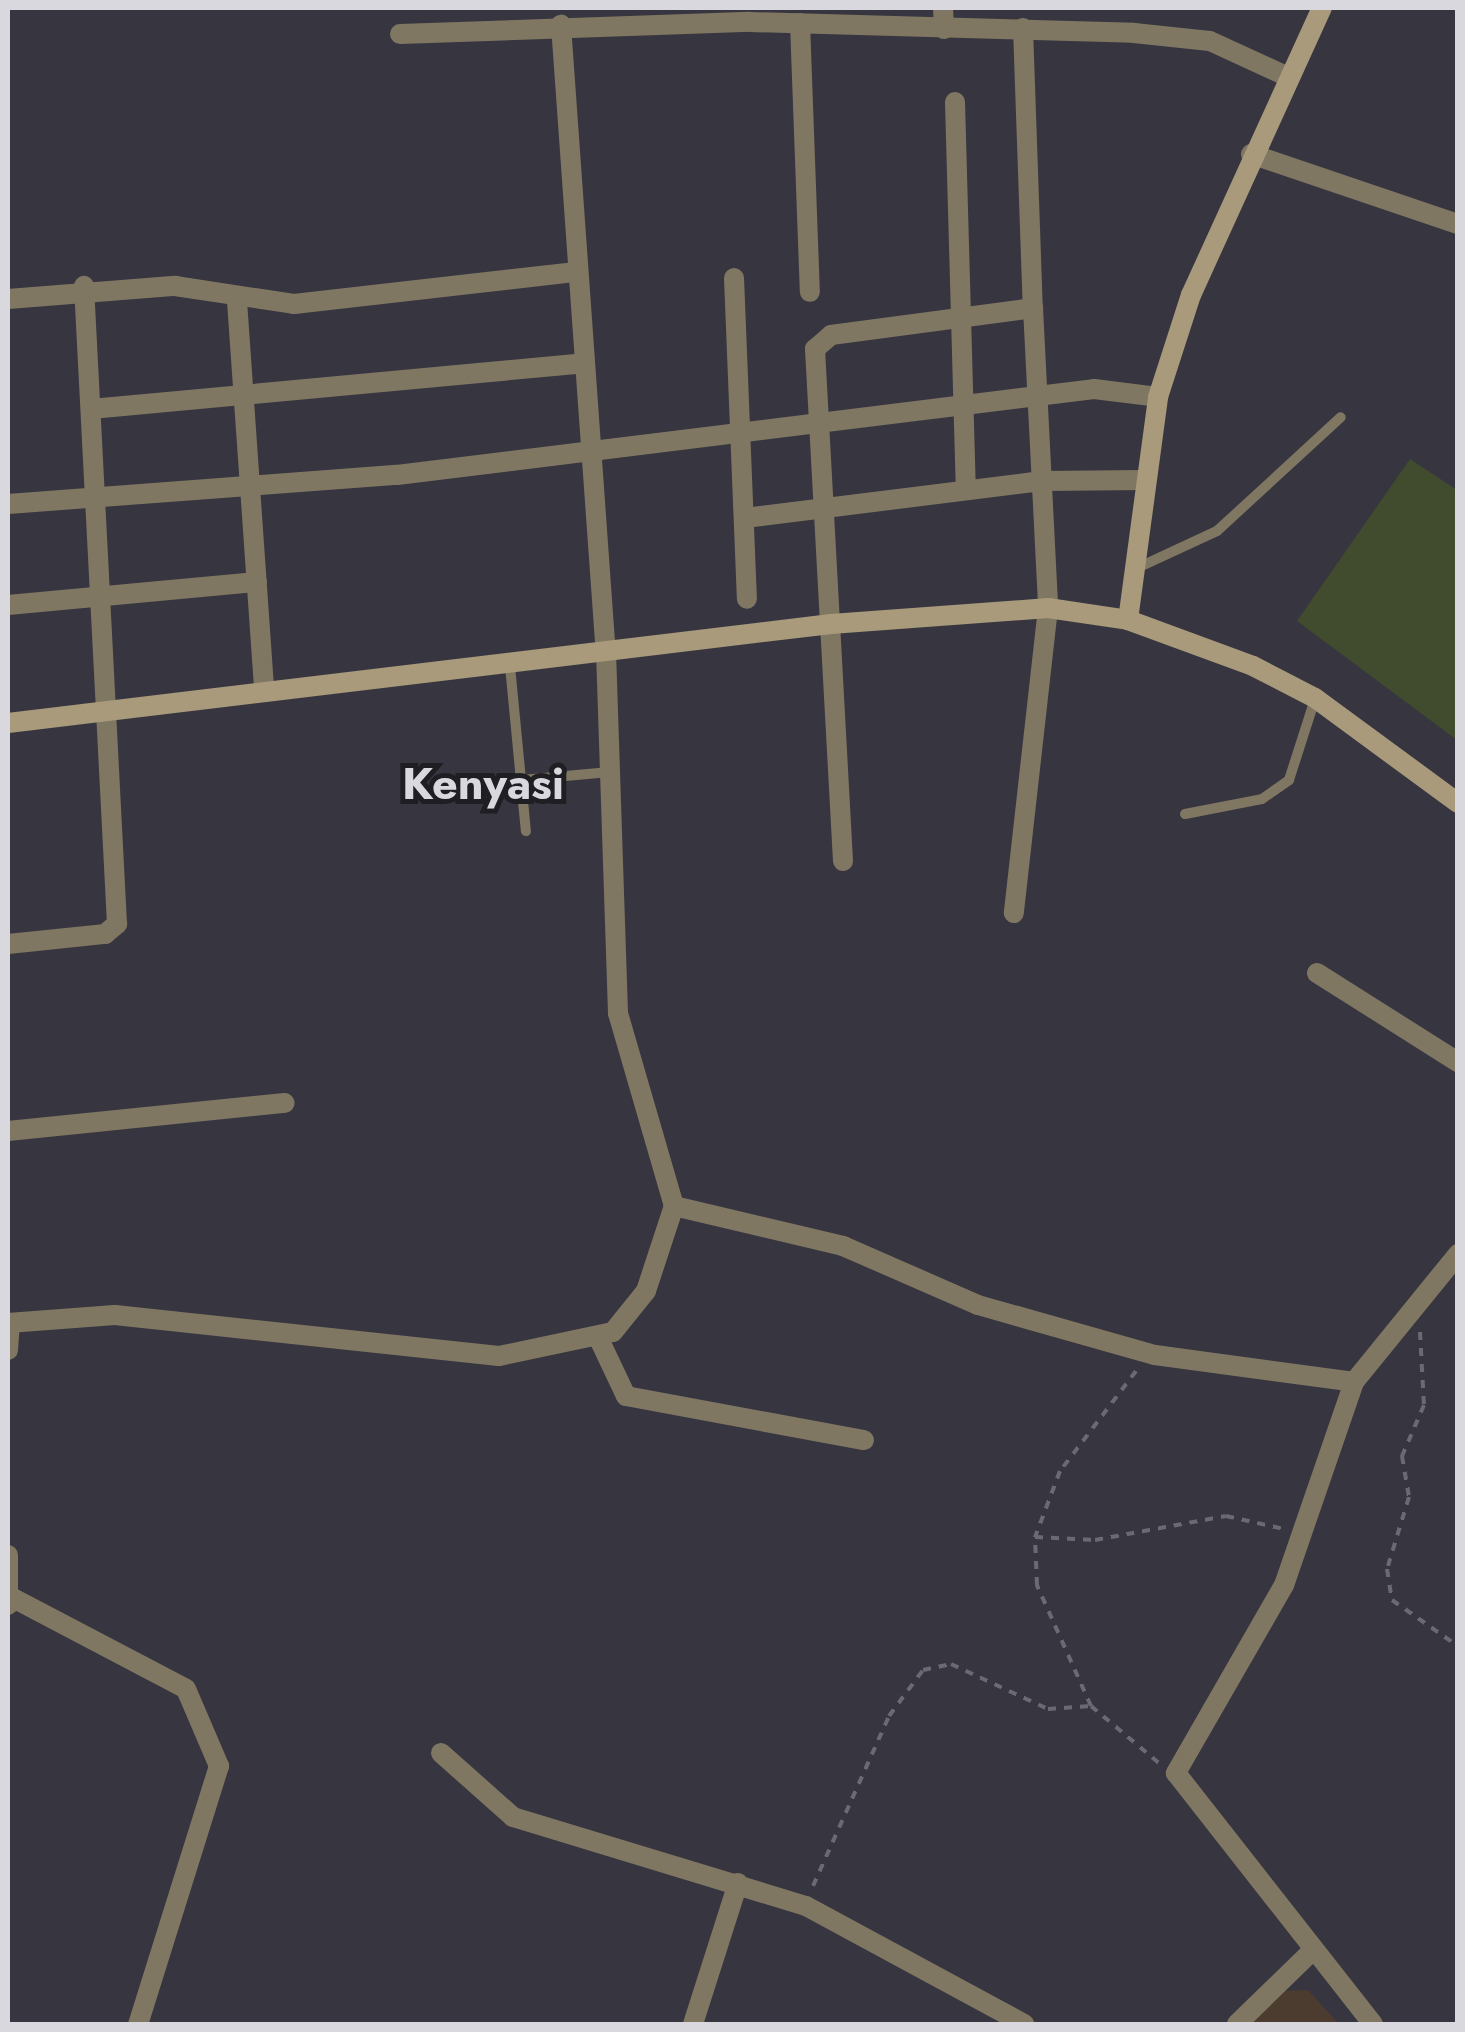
<!DOCTYPE html>
<style>
body{margin:0}
#map{position:relative;width:1465px;height:2032px;overflow:hidden;background:#373640;font-family:Jost,sans-serif}
div>[style]{position:absolute}
.education>*{inset:0;background:#4b3c2f}
.green>*{inset:0;background:#414b2d}
.path>*{height:4px;margin-top:-2px;transform-origin:0;background:repeating-linear-gradient(90deg,#6b6a73 0 8px,transparent 0 16px)}
.lane>*{height:10px;margin:-5px;padding:0 5px;transform-origin:5px;border-radius:5px;background:#807763}
.street>*{height:20px;margin:-10px;padding:0 10px;transform-origin:10px;border-radius:10px;background:#807763}
.secondary>*{height:20px;margin:-10px;padding:0 10px;transform-origin:10px;border-radius:10px;background:#a89a7a}
span{translate:-50% -50%;white-space:nowrap;text-align:center;line-height:1.15;-webkit-text-stroke:10px #1e1e23;paint-order:stroke}
.district-label{font-size:45px;color:#d9d8df;font-weight:700}
.frame{position:absolute;inset:0;border:10px solid #d9d8df;pointer-events:none}
</style>
<div id="map">
<div class="education">
<i style="clip-path:polygon(1308px 1990px,1339px 2024px,1249px 2024px,1281px 1991px)"></i>
</div>
<div class="green">
<i style="clip-path:polygon(1410px 459px,1457px 490px,1457px 740px,1297px 621px)"></i>
</div>
<div class="path">
<i style="left:1420px;top:1332px;width:73px;rotate:86.9deg"></i>
<i style="left:1424px;top:1405px;width:56px;rotate:113.3deg"></i>
<i style="left:1402px;top:1456px;width:42px;rotate:80.3deg"></i>
<i style="left:1409px;top:1497px;width:75px;rotate:107deg"></i>
<i style="left:1387px;top:1569px;width:31px;rotate:81deg"></i>
<i style="left:1392px;top:1600px;width:80px;rotate:34.9deg"></i>
<i style="left:1136px;top:1371px;width:126px;rotate:127.2deg"></i>
<i style="left:1060px;top:1471px;width:71px;rotate:110.7deg"></i>
<i style="left:1035px;top:1537px;width:60px;rotate:2.9deg"></i>
<i style="left:1095px;top:1540px;width:133px;rotate:-10.4deg"></i>
<i style="left:1226px;top:1516px;width:59px;rotate:12.6deg"></i>
<i style="left:1091px;top:1706px;width:89px;rotate:40deg"></i>
<i style="left:813px;top:1886px;width:186px;rotate:-65.9deg"></i>
<i style="left:889px;top:1716px;width:57px;rotate:-53.5deg"></i>
<i style="left:923px;top:1670px;width:29px;rotate:-12deg"></i>
<i style="left:951px;top:1664px;width:107px;rotate:24.9deg"></i>
<i style="left:1048px;top:1709px;width:43px;rotate:-4deg"></i>
<i style="left:1091px;top:1706px;width:133px;rotate:-114.1deg"></i>
<i style="left:1037px;top:1585px;width:48px;rotate:-92.4deg"></i>
</div>
<div class="lane">
<i style="left:1135px;top:569px;width:90px;rotate:-24.9deg"></i>
<i style="left:1217px;top:531px;width:168px;rotate:-42.6deg"></i>
<i style="left:510px;top:666px;width:166px;rotate:84.5deg"></i>
<i style="left:479px;top:784px;width:131px;rotate:-5.3deg"></i>
<i style="left:1185px;top:814px;width:78px;rotate:-11deg"></i>
<i style="left:1262px;top:799px;width:33px;rotate:-35deg"></i>
<i style="left:1289px;top:780px;width:85px;rotate:-72.2deg"></i>
</div>
<div class="street">
<i style="left:943px;top:8px;width:21px;rotate:87deg"></i>
<i style="left:800px;top:23px;width:269px;rotate:87.9deg"></i>
<i style="left:1023px;top:28px;width:280px;rotate:88deg"></i>
<i style="left:400px;top:34px;width:350px;rotate:-2deg"></i>
<i style="left:750px;top:22px;width:384px;rotate:1.6deg"></i>
<i style="left:1134px;top:33px;width:76px;rotate:6deg"></i>
<i style="left:1210px;top:41px;width:84px;rotate:24.7deg"></i>
<i style="left:955px;top:102px;width:388px;rotate:88.4deg"></i>
<i style="left:1251px;top:154px;width:219px;rotate:18.7deg"></i>
<i style="left:734px;top:278px;width:321px;rotate:87.7deg"></i>
<i style="left:8px;top:299px;width:168px;rotate:-4.5deg"></i>
<i style="left:175px;top:286px;width:120px;rotate:8.6deg"></i>
<i style="left:294px;top:304px;width:284px;rotate:-6.5deg"></i>
<i style="left:237px;top:301px;width:392px;rotate:86deg"></i>
<i style="left:91px;top:409px;width:495px;rotate:-5.3deg"></i>
<i style="left:8px;top:504px;width:390px;rotate:-4.3deg"></i>
<i style="left:397px;top:475px;width:702px;rotate:-7.03deg"></i>
<i style="left:1094px;top:389px;width:64px;rotate:7.1deg"></i>
<i style="left:745px;top:518px;width:299px;rotate:-7.1deg"></i>
<i style="left:1042px;top:481px;width:101px;rotate:-0.6deg"></i>
<i style="left:8px;top:605px;width:250px;rotate:-5.3deg"></i>
<i style="left:843px;top:861px;width:513px;rotate:-93.13deg"></i>
<i style="left:815px;top:349px;width:21px;rotate:-41deg"></i>
<i style="left:831px;top:335px;width:204px;rotate:-7.6deg"></i>
<i style="left:1033px;top:308px;width:300px;rotate:87.1deg"></i>
<i style="left:1048px;top:608px;width:307px;rotate:96.4deg"></i>
<i style="left:8px;top:944px;width:98px;rotate:-5.9deg"></i>
<i style="left:105px;top:934px;width:16px;rotate:-40deg"></i>
<i style="left:117px;top:924px;width:639px;rotate:-92.96deg"></i>
<i style="left:1317px;top:973px;width:167px;rotate:32.3deg"></i>
<i style="left:8px;top:1131px;width:278px;rotate:-5.8deg"></i>
<i style="left:674px;top:1206px;width:174px;rotate:13.3deg"></i>
<i style="left:843px;top:1246px;width:147px;rotate:23.6deg"></i>
<i style="left:978px;top:1305px;width:184px;rotate:15.8deg"></i>
<i style="left:1155px;top:1355px;width:201px;rotate:7.7deg"></i>
<i style="left:1354px;top:1382px;width:165px;rotate:-50.9deg"></i>
<i style="left:8px;top:1323px;width:107px;rotate:-4.3deg"></i>
<i style="left:115px;top:1315px;width:386px;rotate:6.1deg"></i>
<i style="left:499px;top:1356px;width:116px;rotate:-11.9deg"></i>
<i style="left:613px;top:1332px;width:53px;rotate:-51.2deg"></i>
<i style="left:646px;top:1291px;width:89px;rotate:-71.8deg"></i>
<i style="left:674px;top:1206px;width:201px;rotate:-106.2deg"></i>
<i style="left:618px;top:1013px;width:357px;rotate:-91.9deg"></i>
<i style="left:606px;top:656px;width:633px;rotate:-94.08deg"></i>
<i style="left:598px;top:1337px;width:65px;rotate:64.6deg"></i>
<i style="left:626px;top:1396px;width:242px;rotate:10.5deg"></i>
<i style="left:8px;top:1350px;width:27px;rotate:-86deg"></i>
<i style="left:1354px;top:1382px;width:215px;rotate:109deg"></i>
<i style="left:1284px;top:1585px;width:217px;rotate:119.9deg"></i>
<i style="left:1176px;top:1773px;width:319px;rotate:51.9deg"></i>
<i style="left:8px;top:1555px;width:50px;rotate:90deg"></i>
<i style="left:13px;top:1598px;width:195px;rotate:27.7deg"></i>
<i style="left:186px;top:1689px;width:84px;rotate:66.8deg"></i>
<i style="left:219px;top:1766px;width:270px;rotate:107.4deg"></i>
<i style="left:441px;top:1753px;width:96px;rotate:41.6deg"></i>
<i style="left:513px;top:1817px;width:306px;rotate:16.9deg"></i>
<i style="left:806px;top:1906px;width:248px;rotate:28.4deg"></i>
<i style="left:693px;top:2024px;width:148px;rotate:-72.3deg"></i>
<i style="left:1237px;top:2024px;width:102px;rotate:-44.2deg"></i>
</div>
<div class="secondary">
<i style="left:1128px;top:620px;width:225px;rotate:-82.3deg"></i>
<i style="left:1158px;top:397px;width:107px;rotate:-72.1deg"></i>
<i style="left:1191px;top:295px;width:315px;rotate:-65.5deg"></i>
<i style="left:8px;top:723px;width:829px;rotate:-6.86deg"></i>
<i style="left:831px;top:624px;width:218px;rotate:-4.2deg"></i>
<i style="left:1048px;top:608px;width:81px;rotate:8.5deg"></i>
<i style="left:1128px;top:620px;width:133px;rotate:20.2deg"></i>
<i style="left:1253px;top:666px;width:70px;rotate:27.3deg"></i>
<i style="left:1315px;top:698px;width:177px;rotate:36.3deg"></i>
</div>
<div class="district-label">
<span style="left:483px;top:784px">Kenyasi</span>
</div>
<div class="frame"></div>
</div>
